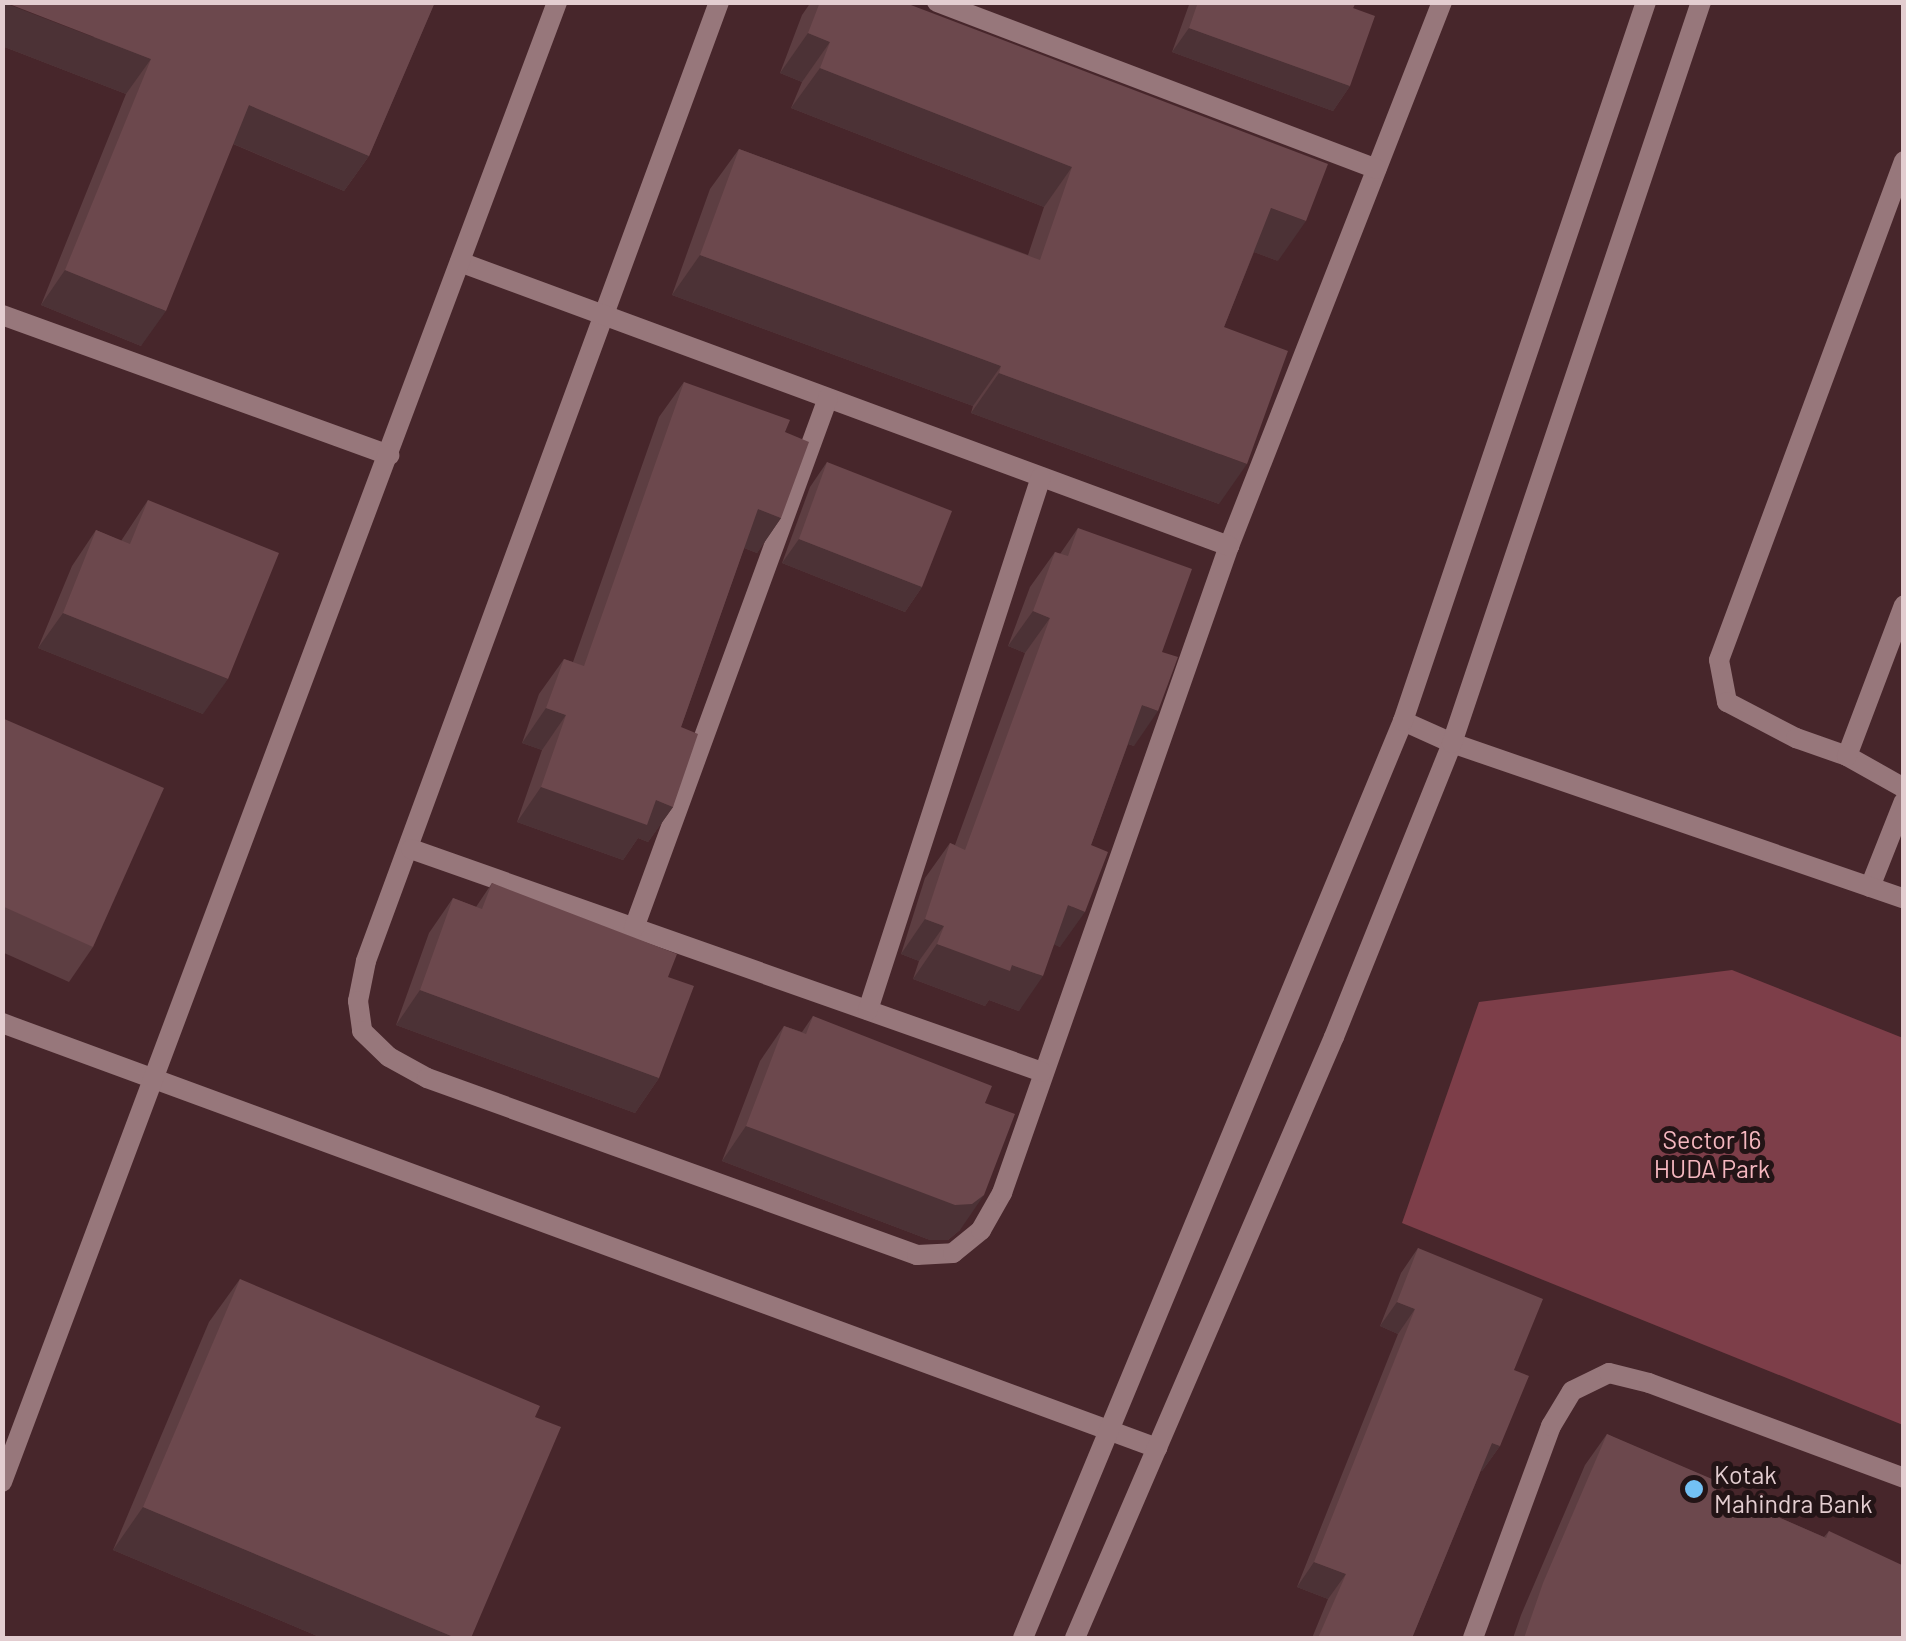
<!DOCTYPE html>
<style>
body{margin:0}
#map{position:relative;width:1906px;height:1641px;overflow:hidden;background:#47262b;font-family:Barlow,sans-serif}
div>[style]{position:absolute}
.green>*{inset:0;background:#7d3e49}
.service>*{height:20px;margin:-10px;padding:0 10px;transform-origin:10px;border-radius:10px;background:#97777b}
.minor>*{height:20px;margin:-10px;padding:0 10px;transform-origin:10px;border-radius:10px;background:#97777b}
.tertiary>*{height:20px;margin:-10px;padding:0 10px;transform-origin:10px;border-radius:10px;background:#97777b}
.wall>*{inset:0;background:#5d3e42}
.shaded-wall>*{inset:0;background:#4c3236}
.building>*{inset:0;background:#6c484d}
.dots>*{width:28px;height:28px;translate:-50% -50%;box-sizing:border-box;border:5px solid #231416;border-radius:50%}
span{translate:-50% -50%;white-space:nowrap;text-align:center;line-height:1.15;-webkit-text-stroke:10px #231416;paint-order:stroke}
.park-label{font-size:25px;color:#f5b7bf}
.poi-label{font-size:25px;color:#e3cdd0}
.left{translate:0 -50%;text-align:left}
.frame{position:absolute;inset:0;border:5px solid #e3cdd0;pointer-events:none}
</style>
<div id="map">
<div class="green">
<i style="clip-path:polygon(1732px 970px,1903px 1038px,1903px 1425px,1402px 1223px,1479px 1002px)"></i>
</div>
<div class="service">
<i style="left:1904px;top:161px;width:532px;rotate:110.34deg"></i>
<i style="left:1719px;top:660px;width:43px;rotate:79.2deg"></i>
<i style="left:1727px;top:702px;width:78px;rotate:27.6deg"></i>
<i style="left:1796px;top:738px;width:54px;rotate:19.4deg"></i>
<i style="left:1847px;top:756px;width:65px;rotate:29.3deg"></i>
<i style="left:1847px;top:756px;width:161px;rotate:-69.3deg"></i>
<i style="left:1870px;top:887px;width:92px;rotate:-68.4deg"></i>
</div>
<div class="minor">
<i style="left:719px;top:2px;width:1022px;rotate:110.21deg"></i>
<i style="left:366px;top:961px;width:41px;rotate:101.3deg"></i>
<i style="left:358px;top:1001px;width:30px;rotate:82deg"></i>
<i style="left:362px;top:1031px;width:37px;rotate:44deg"></i>
<i style="left:389px;top:1057px;width:43px;rotate:28.9deg"></i>
<i style="left:427px;top:1078px;width:521px;rotate:19.86deg"></i>
<i style="left:917px;top:1255px;width:36px;rotate:-3deg"></i>
<i style="left:953px;top:1253px;width:36px;rotate:-39deg"></i>
<i style="left:981px;top:1230px;width:43px;rotate:-60.4deg"></i>
<i style="left:1002px;top:1193px;width:686px;rotate:-70.67deg"></i>
<i style="left:1229px;top:546px;width:584px;rotate:-68.62deg"></i>
<i style="left:937px;top:2px;width:470px;rotate:20.8deg"></i>
<i style="left:460px;top:262px;width:820px;rotate:20.27deg"></i>
<i style="left:2px;top:315px;width:412px;rotate:19.9deg"></i>
<i style="left:1403px;top:721px;width:54px;rotate:24.2deg"></i>
<i style="left:1452px;top:743px;width:478px;rotate:19deg"></i>
<i style="left:411px;top:849px;width:669px;rotate:19.46deg"></i>
<i style="left:634px;top:928px;width:564px;rotate:-69.9deg"></i>
<i style="left:868px;top:1010px;width:560px;rotate:-72.02deg"></i>
<i style="left:2px;top:1023px;width:1231px;rotate:20.2deg"></i>
<i style="left:2px;top:1482px;width:1581px;rotate:-69.44deg"></i>
<i style="left:1473px;top:1638px;width:226px;rotate:-69.8deg"></i>
<i style="left:1551px;top:1426px;width:41px;rotate:-59deg"></i>
<i style="left:1572px;top:1391px;width:41px;rotate:-25.9deg"></i>
<i style="left:1609px;top:1373px;width:41px;rotate:14deg"></i>
<i style="left:1649px;top:1383px;width:272px;rotate:20.4deg"></i>
</div>
<div class="tertiary">
<i style="left:1023px;top:1638px;width:993px;rotate:-67.49deg"></i>
<i style="left:1403px;top:721px;width:759px;rotate:-71.33deg"></i>
<i style="left:1075px;top:1638px;width:654px;rotate:-66.69deg"></i>
<i style="left:1334px;top:1037px;width:317px;rotate:-68.1deg"></i>
<i style="left:1452px;top:743px;width:782px;rotate:-71.43deg"></i>
</div>
<div class="wall">
<i style="clip-path:polygon(435px 2px,369px 156px,344px 191px,233px 144px,141px 346px,41px 305px,126px 94px,2px 46px)"></i>
<i style="clip-path:polygon(811px 2px,903px 2px,1278px 261px,1254px 252px,1224px 327px,1219px 504px,971px 413px,973px 406px,672px 295px,710px 189px,739px 149px,1028px 255px,1044px 207px,791px 108px,802px 82px,780px 73px,802px 15px)"></i>
<i style="clip-path:polygon(1190px 2px,1356px 2px,1353px 8px,1350px 86px,1333px 111px,1172px 52px)"></i>
<i style="clip-path:polygon(684px 382px,781px 518px,757px 553px,744px 548px,681px 727px,673px 807px,648px 842px,638px 838px,623px 860px,517px 822px,542px 750px,522px 743px,539px 694px,564px 659px,573px 662px,659px 417px)"></i>
<i style="clip-path:polygon(827px 462px,922px 587px,905px 612px,782px 563px,810px 487px)"></i>
<i style="clip-path:polygon(148px 500px,203px 714px,38px 648px,72px 566px,96px 530px,121px 541px)"></i>
<i style="clip-path:polygon(1078px 528px,1162px 652px,1134px 746px,1128px 744px,1091px 845px,1060px 947px,1054px 944px,1019px 1011px,989px 1000px,985px 1006px,913px 979px,919px 961px,901px 954px,925px 878px,950px 843px,955px 845px,1025px 653px,1008px 646px,1030px 587px,1055px 552px,1060px 554px)"></i>
<i style="clip-path:polygon(2px 718px,93px 947px,69px 982px,2px 952px)"></i>
<i style="clip-path:polygon(492px 883px,668px 977px,659px 1078px,635px 1113px,396px 1025px,429px 933px,453px 898px,476px 907px)"></i>
<i style="clip-path:polygon(813px 1016px,985px 1103px,960px 1230px,948px 1240px,930px 1240px,722px 1161px,760px 1061px,784px 1026px,802px 1032px)"></i>
<i style="clip-path:polygon(1418px 1248px,1514px 1370px,1500px 1446px,1482px 1471px,1481px 1470px,1412px 1638px,1312px 1638px,1328px 1599px,1297px 1587px,1398px 1334px,1380px 1326px,1401px 1273px)"></i>
<i style="clip-path:polygon(240px 1279px,471px 1638px,322px 1638px,113px 1550px,209px 1322px)"></i>
<i style="clip-path:polygon(1607px 1434px,1716px 1490px,1824px 1537px,1829px 1531px,1904px 1638px,1513px 1638px,1521px 1615px,1585px 1465px)"></i>
</div>
<div class="shaded-wall">
<i style="clip-path:polygon(2px 2px,151px 59px,126px 94px,2px 46px)"></i>
<i style="clip-path:polygon(1189px 28px,1350px 86px,1333px 111px,1172px 52px)"></i>
<i style="clip-path:polygon(808px 33px,830px 42px,802px 82px,780px 73px)"></i>
<i style="clip-path:polygon(820px 68px,1072px 167px,1044px 207px,791px 108px)"></i>
<i style="clip-path:polygon(249px 105px,369px 156px,344px 191px,224px 140px)"></i>
<i style="clip-path:polygon(1271px 208px,1306px 221px,1278px 261px,1243px 248px)"></i>
<i style="clip-path:polygon(700px 255px,1001px 366px,973px 406px,672px 295px)"></i>
<i style="clip-path:polygon(65px 270px,166px 311px,141px 346px,41px 305px)"></i>
<i style="clip-path:polygon(999px 373px,1247px 464px,1219px 504px,971px 413px)"></i>
<i style="clip-path:polygon(758px 509px,781px 518px,757px 553px,734px 544px)"></i>
<i style="clip-path:polygon(799px 539px,922px 587px,905px 612px,782px 563px)"></i>
<i style="clip-path:polygon(1033px 611px,1050px 618px,1025px 653px,1008px 646px)"></i>
<i style="clip-path:polygon(63px 613px,228px 679px,203px 714px,38px 648px)"></i>
<i style="clip-path:polygon(1142px 705px,1158px 711px,1134px 746px,1118px 740px)"></i>
<i style="clip-path:polygon(546px 708px,566px 715px,542px 750px,522px 743px)"></i>
<i style="clip-path:polygon(541px 787px,656px 800px,673px 807px,648px 842px,638px 838px,623px 860px,517px 822px)"></i>
<i style="clip-path:polygon(1068px 905px,1085px 912px,1060px 947px,1044px 940px)"></i>
<i style="clip-path:polygon(925px 919px,944px 926px,919px 961px,901px 954px)"></i>
<i style="clip-path:polygon(937px 944px,1012px 965px,1043px 976px,1019px 1011px,989px 1000px,985px 1006px,913px 979px)"></i>
<i style="clip-path:polygon(420px 990px,659px 1078px,635px 1113px,396px 1025px)"></i>
<i style="clip-path:polygon(746px 1126px,984px 1195px,960px 1230px,948px 1240px,930px 1240px,722px 1161px)"></i>
<i style="clip-path:polygon(1397px 1302px,1415px 1309px,1398px 1334px,1380px 1326px)"></i>
<i style="clip-path:polygon(1492px 1443px,1500px 1446px,1482px 1471px,1475px 1468px)"></i>
<i style="clip-path:polygon(143px 1507px,456px 1638px,322px 1638px,113px 1550px)"></i>
<i style="clip-path:polygon(1314px 1562px,1346px 1574px,1328px 1599px,1297px 1587px)"></i>
</div>
<div class="building">
<i style="clip-path:polygon(4px 2px,435px 2px,369px 156px,249px 105px,166px 311px,65px 270px,151px 59px)"></i>
<i style="clip-path:polygon(820px 2px,903px 2px,1328px 164px,1306px 221px,1271px 208px,1224px 327px,1288px 351px,1247px 464px,999px 373px,1001px 366px,700px 255px,739px 149px,1040px 260px,1072px 167px,820px 68px,830px 42px,808px 33px)"></i>
<i style="clip-path:polygon(1198px 2px,1356px 2px,1353px 8px,1375px 16px,1350px 86px,1189px 28px)"></i>
<i style="clip-path:polygon(684px 382px,790px 420px,785px 432px,809px 442px,781px 518px,758px 509px,681px 727px,698px 734px,673px 807px,656px 800px,647px 825px,541px 787px,566px 715px,546px 708px,564px 659px,584px 666px)"></i>
<i style="clip-path:polygon(827px 462px,952px 511px,922px 587px,799px 539px)"></i>
<i style="clip-path:polygon(148px 500px,279px 553px,228px 679px,63px 613px,96px 530px,130px 544px)"></i>
<i style="clip-path:polygon(1078px 528px,1192px 569px,1162px 652px,1178px 657px,1158px 711px,1142px 705px,1091px 845px,1108px 852px,1085px 912px,1068px 905px,1043px 976px,1012px 965px,1010px 971px,937px 944px,944px 926px,925px 919px,950px 843px,965px 850px,1050px 618px,1033px 611px,1055px 552px,1068px 556px)"></i>
<i style="clip-path:polygon(2px 718px,164px 788px,93px 947px,2px 906px)"></i>
<i style="clip-path:polygon(492px 883px,677px 954px,668px 977px,694px 986px,659px 1078px,420px 990px,453px 898px,482px 909px)"></i>
<i style="clip-path:polygon(813px 1016px,992px 1086px,985px 1103px,1015px 1114px,984px 1195px,972px 1204px,955px 1205px,746px 1126px,784px 1026px,806px 1034px)"></i>
<i style="clip-path:polygon(1418px 1248px,1543px 1299px,1514px 1370px,1529px 1376px,1500px 1446px,1492px 1443px,1412px 1638px,1318px 1638px,1346px 1574px,1314px 1562px,1415px 1309px,1397px 1302px)"></i>
<i style="clip-path:polygon(240px 1279px,540px 1406px,535px 1417px,561px 1427px,471px 1638px,456px 1638px,143px 1507px)"></i>
<i style="clip-path:polygon(1607px 1434px,1719px 1482px,1716px 1490px,1826px 1538px,1829px 1531px,1904px 1566px,1904px 1638px,1524px 1638px,1543px 1583px)"></i>
</div>
<div class="dots">
<i style="left:1694px;top:1489px;background:#73c1f5"></i>
</div>
<div class="park-label">
<span style="left:1712px;top:1154px">Sector 16<br>HUDA Park</span>
</div>
<div class="poi-label">
<span class="left" style="left:1714px;top:1489px">Kotak<br>Mahindra Bank</span>
</div>
<div class="frame"></div>
</div>
